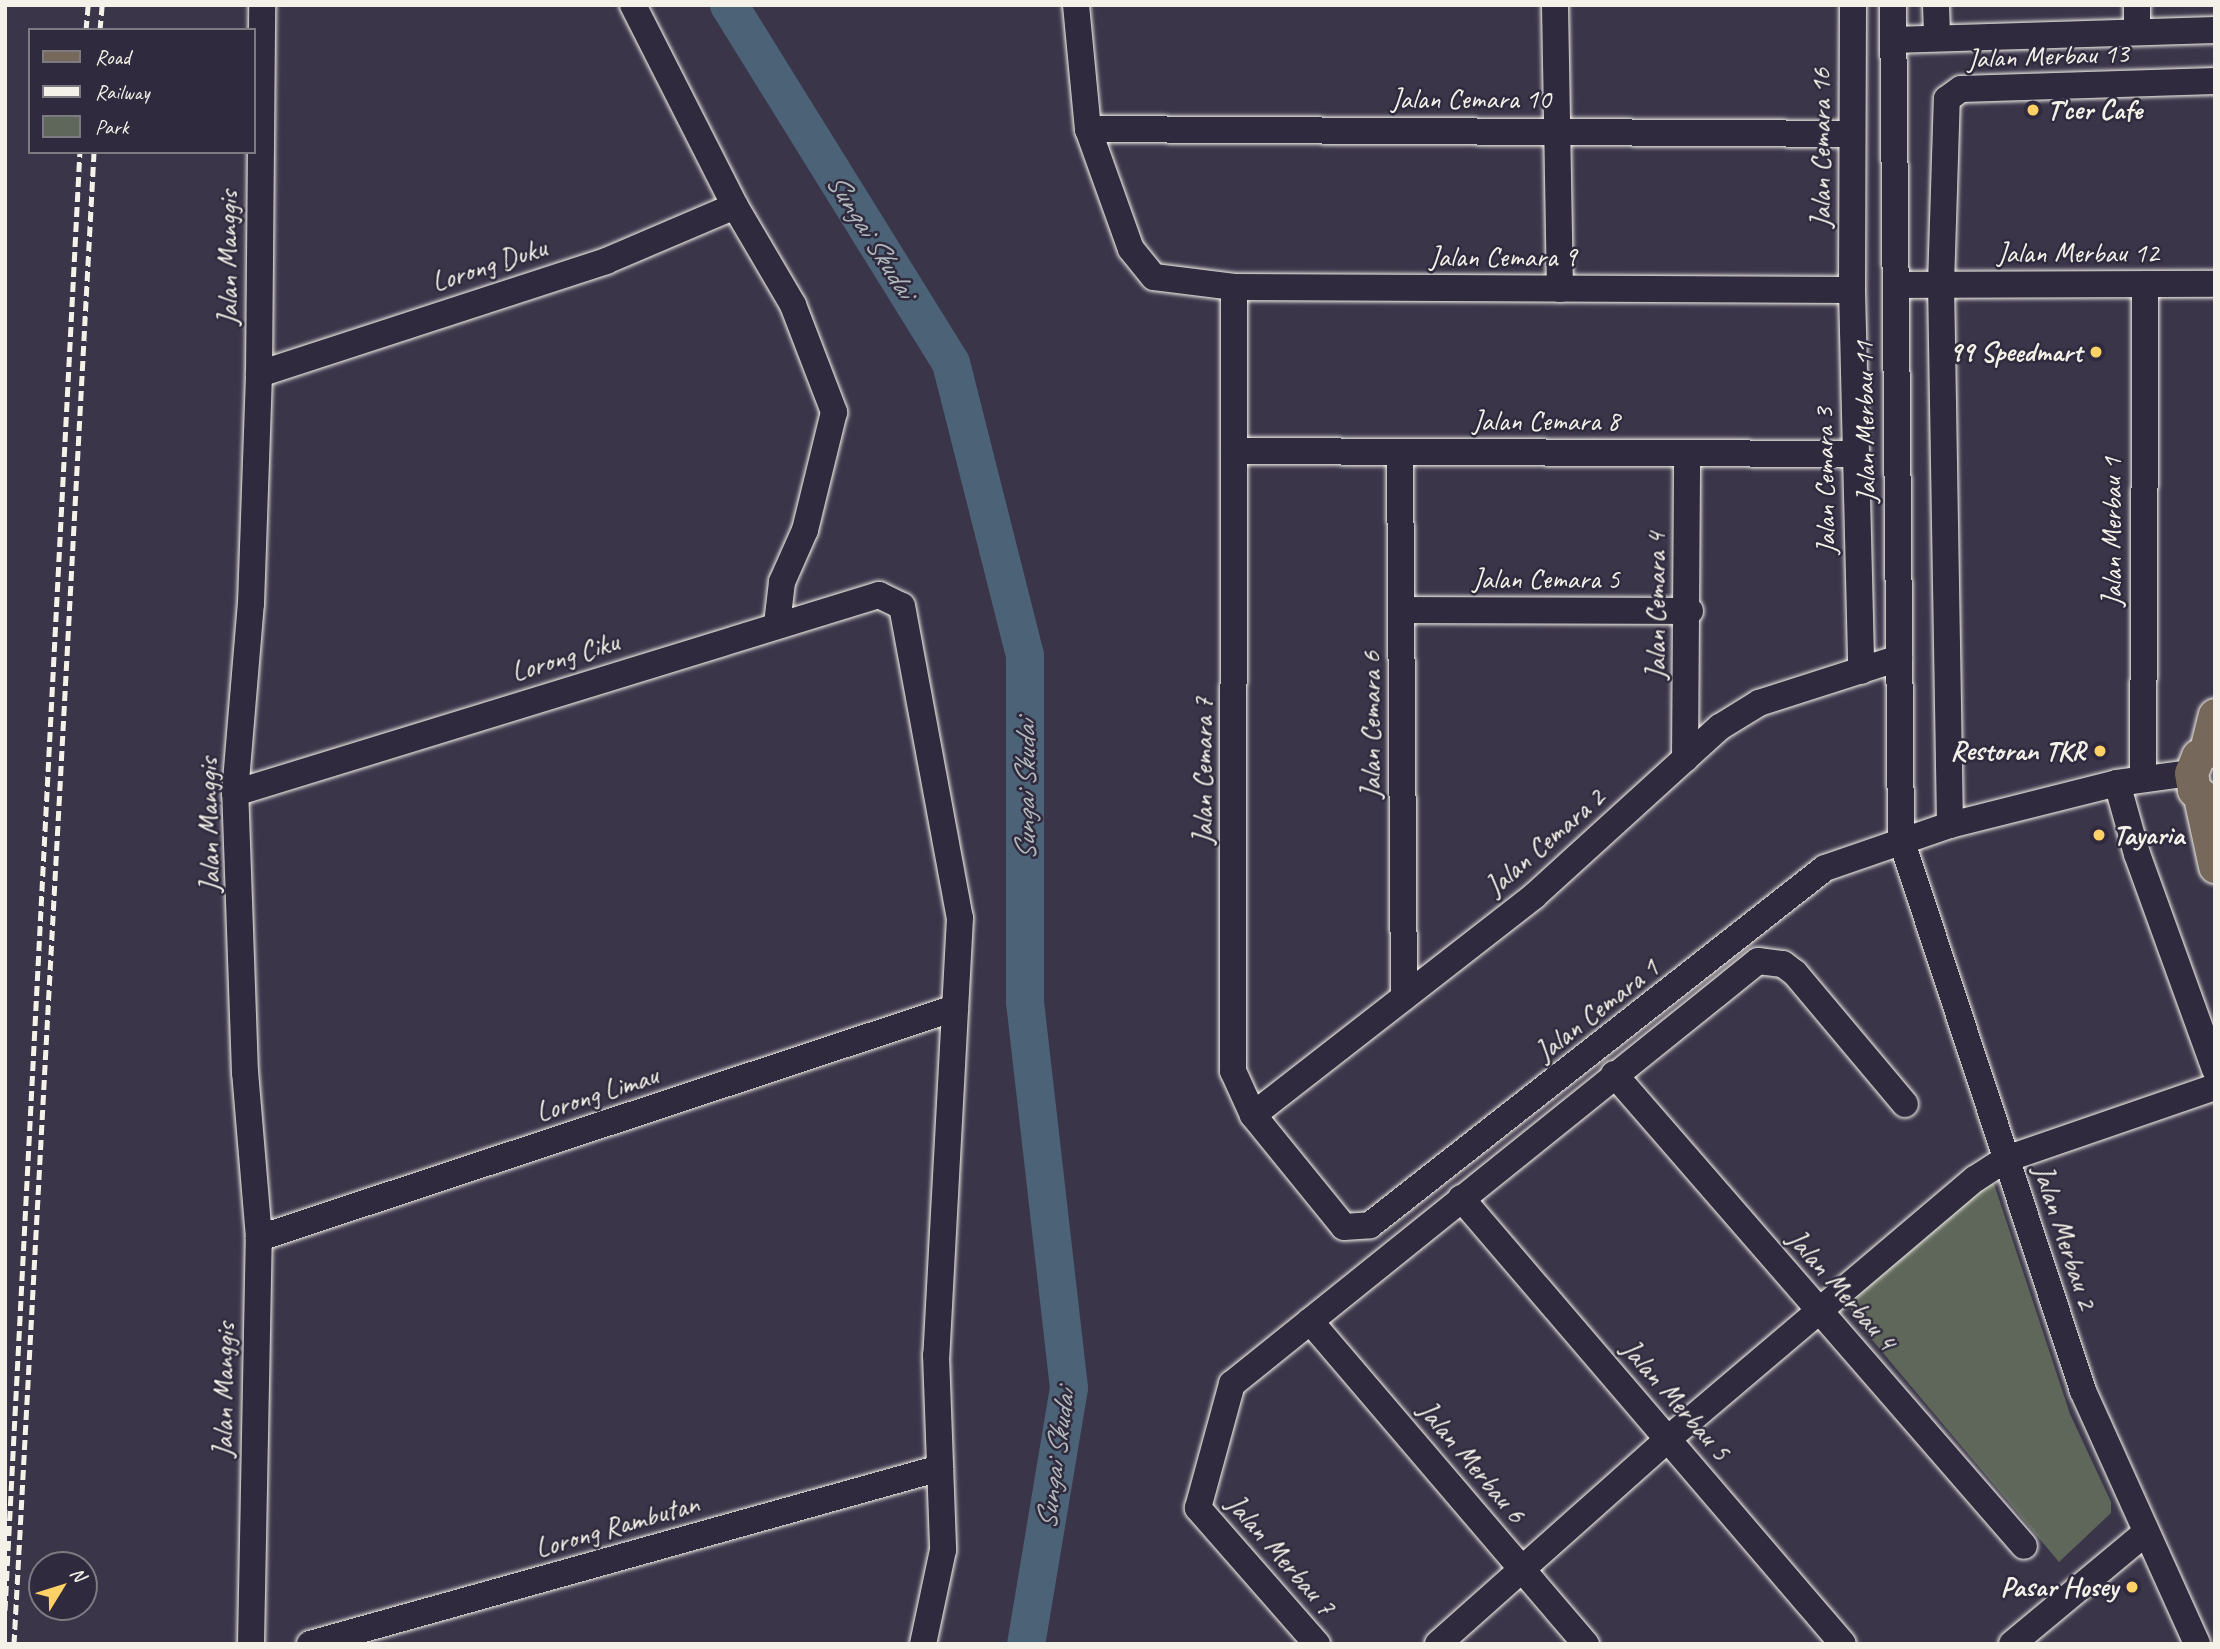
<!DOCTYPE html>
<style>
body{margin:0}
#map{position:relative;width:2220px;height:1649px;overflow:hidden;background:#3b354a;font-family:Caveat,sans-serif}
div>[style]{position:absolute}
.green>*{inset:0;background:#5e675a}
.river>*{height:38px;margin:-19px;padding:0 19px;transform-origin:19px;border-radius:19px;background:#4c6277}
.roads{filter:drop-shadow(0 0 2px #f4f1e8) drop-shadow(0 0 2px #f4f1e8)}
.minor>*{height:26px;margin:-13px;padding:0 13px;transform-origin:13px;border-radius:13px;background:#2f2a3d}
.major>*{height:33px;margin:-16.5px;padding:0 16.5px;transform-origin:16.5px;border-radius:16.5px;background:#76695c}
.rail>*{height:5px;margin-top:-2.5px;transform-origin:0;background:repeating-linear-gradient(90deg,#f4f1e8 0 10px,transparent 0 15px)}
.dots>*{width:19px;height:19px;translate:-50% -50%;box-sizing:border-box;border:4px solid #2f2a3d;border-radius:50%}
span{translate:-50% -50%;white-space:nowrap;text-align:center;line-height:1.15;-webkit-text-stroke:5px #2f2a3d;paint-order:stroke}
.street-label{font-size:28px;color:#f4f1e8}
.poi-label{font-size:28px;color:#f4f1e8;font-weight:700}
.left{translate:0 -50%;text-align:left}
.right{translate:-100% -50%;text-align:right}
.water-label{font-size:30px;color:#b1b8bb;font-style:italic}
.frame{position:absolute;inset:0;border:7px solid #f4f1e8;pointer-events:none}
.legend{position:absolute;left:28px;top:28px;width:228px;height:126px;box-sizing:border-box;background:#2f2a3d;border:2px solid #7e7a81;margin:0;padding:9px 12px;list-style:none;font-size:21px;color:#f4f1e8}
.legend li{display:flex;align-items:center;gap:14px;height:35px}
.legend b{width:35px;border:2px solid #7e7a81}
.north{position:absolute;left:28px;top:1551px;width:70px;height:70px;box-sizing:border-box;background:#2f2a3d;border:2px solid #7e7a81;border-radius:50%;rotate:52deg;font-size:19px;font-weight:700;line-height:28px;text-align:center;color:#f4f1e8}
.north::after{content:'';display:block;margin:auto;width:24px;height:32px;background:#ffd166;clip-path:polygon(50% 0,100% 100%,50% 72%,0 100%)}
</style>
<div id="map">
<div class="green">
<i style="clip-path:polygon(1992px 1178px,2070px 1414px,2111px 1502px,2111px 1513px,2059px 1562px,1852px 1316px,1850px 1303px,1855px 1292px)"></i>
</div>
<div class="river">
<i style="left:729px;top:5px;width:421px;rotate:58.2deg"></i>
<i style="left:951px;top:363px;width:302px;rotate:75.8deg"></i>
<i style="left:1025px;top:656px;width:346px;rotate:90deg"></i>
<i style="left:1025px;top:1002px;width:388px;rotate:83.5deg"></i>
<i style="left:1069px;top:1388px;width:260px;rotate:99.5deg"></i>
</div>
<div class="roads">
<div class="minor">
<i style="left:633px;top:5px;width:225px;rotate:63.1deg"></i>
<i style="left:735px;top:206px;width:115px;rotate:59.6deg"></i>
<i style="left:793px;top:305px;width:115px;rotate:69deg"></i>
<i style="left:834px;top:412px;width:122px;rotate:103.8deg"></i>
<i style="left:805px;top:530px;width:57px;rotate:113.9deg"></i>
<i style="left:782px;top:582px;width:42px;rotate:96.8deg"></i>
<i style="left:1076px;top:5px;width:125px;rotate:84.5deg"></i>
<i style="left:1088px;top:129px;width:127px;rotate:70.3deg"></i>
<i style="left:1131px;top:249px;width:36px;rotate:51deg"></i>
<i style="left:1154px;top:277px;width:81px;rotate:7.1deg"></i>
<i style="left:1234px;top:287px;width:618px;rotate:0.28deg"></i>
<i style="left:1555px;top:5px;width:284px;rotate:89deg"></i>
<i style="left:1853px;top:5px;width:285px;rotate:90.2deg"></i>
<i style="left:1852px;top:290px;width:381px;rotate:88.6deg"></i>
<i style="left:1893px;top:5px;width:834px;rotate:89.45deg"></i>
<i style="left:1901px;top:839px;width:581px;rotate:71.75deg"></i>
<i style="left:2083px;top:1391px;width:277px;rotate:65.7deg"></i>
<i style="left:1936px;top:5px;width:33px;rotate:88deg"></i>
<i style="left:2137px;top:5px;width:27px;rotate:90deg"></i>
<i style="left:1893px;top:40px;width:322px;rotate:-1.8deg"></i>
<i style="left:1088px;top:129px;width:764px;rotate:0.37deg"></i>
<i style="left:1896px;top:285px;width:319px;rotate:-0.2deg"></i>
<i style="left:1234px;top:287px;width:784px;rotate:90.07deg"></i>
<i style="left:1233px;top:1071px;width:48px;rotate:65.6deg"></i>
<i style="left:1253px;top:1115px;width:144px;rotate:50.9deg"></i>
<i style="left:1344px;top:1227px;width:26px;rotate:-4deg"></i>
<i style="left:1370px;top:1225px;width:578px;rotate:-38.12deg"></i>
<i style="left:1825px;top:868px;width:132px;rotate:-19deg"></i>
<i style="left:1950px;top:825px;width:172px;rotate:-14.1deg"></i>
<i style="left:2117px;top:783px;width:75px;rotate:-7.7deg"></i>
<i style="left:259px;top:374px;width:365px;rotate:-18deg"></i>
<i style="left:606px;top:261px;width:140px;rotate:-23.1deg"></i>
<i style="left:1236px;top:451px;width:620px;rotate:0.28deg"></i>
<i style="left:1400px;top:452px;width:545px;rotate:89.58deg"></i>
<i style="left:1402px;top:610px;width:288px;rotate:0.2deg"></i>
<i style="left:1685px;top:759px;width:306px;rotate:-89.6deg"></i>
<i style="left:2143px;top:779px;width:495px;rotate:-89.7deg"></i>
<i style="left:2117px;top:783px;width:74px;rotate:74.3deg"></i>
<i style="left:2137px;top:854px;width:229px;rotate:70.1deg"></i>
<i style="left:235px;top:793px;width:674px;rotate:-17.09deg"></i>
<i style="left:879px;top:595px;width:25px;rotate:26deg"></i>
<i style="left:902px;top:606px;width:317px;rotate:79.5deg"></i>
<i style="left:960px;top:918px;width:438px;rotate:93.1deg"></i>
<i style="left:936px;top:1355px;width:195px;rotate:87.9deg"></i>
<i style="left:943px;top:1550px;width:96px;rotate:102deg"></i>
<i style="left:1950px;top:825px;width:540px;rotate:-90.95deg"></i>
<i style="left:1941px;top:285px;width:186px;rotate:-88.2deg"></i>
<i style="left:1947px;top:99px;width:17px;rotate:-36deg"></i>
<i style="left:1961px;top:89px;width:254px;rotate:-1.8deg"></i>
<i style="left:1614px;top:1074px;width:625px;rotate:49.02deg"></i>
<i style="left:1253px;top:1115px;width:356px;rotate:-37.9deg"></i>
<i style="left:1534px;top:896px;width:251px;rotate:-42.3deg"></i>
<i style="left:1720px;top:727px;width:46px;rotate:-31.6deg"></i>
<i style="left:1759px;top:703px;width:147px;rotate:-17.8deg"></i>
<i style="left:1461px;top:1198px;width:587px;rotate:49.42deg"></i>
<i style="left:259px;top:1238px;width:733px;rotate:-18.29deg"></i>
<i style="left:1310px;top:1321px;width:425px;rotate:49.5deg"></i>
<i style="left:251px;top:1644px;width:406px;rotate:-88.9deg"></i>
<i style="left:259px;top:1238px;width:166px;rotate:-94.8deg"></i>
<i style="left:245px;top:1073px;width:280px;rotate:-92deg"></i>
<i style="left:235px;top:793px;width:190px;rotate:-85.2deg"></i>
<i style="left:251px;top:604px;width:230px;rotate:-88deg"></i>
<i style="left:259px;top:374px;width:369px;rotate:-89.5deg"></i>
<i style="left:310px;top:1644px;width:654px;rotate:-15.61deg"></i>
<i style="left:1317px;top:1644px;width:181px;rotate:-131.2deg"></i>
<i style="left:1198px;top:1508px;width:129px;rotate:-74.7deg"></i>
<i style="left:1232px;top:1384px;width:675px;rotate:-38.81deg"></i>
<i style="left:1758px;top:961px;width:25px;rotate:7deg"></i>
<i style="left:1783px;top:964px;width:15px;rotate:37deg"></i>
<i style="left:1795px;top:973px;width:171px;rotate:50deg"></i>
<i style="left:1438px;top:1644px;width:308px;rotate:-41.7deg"></i>
<i style="left:1668px;top:1439px;width:402px;rotate:-40.3deg"></i>
<i style="left:1975px;top:1179px;width:37px;rotate:-33deg"></i>
<i style="left:2006px;top:1159px;width:221px;rotate:-19deg"></i>
<i style="left:2012px;top:1644px;width:173px;rotate:-39.8deg"></i>
</div>
<div class="major">
<i style="left:2215px;top:747px;width:19px;rotate:152deg"></i>
<i style="left:2198px;top:756px;width:18px;rotate:112deg"></i>
<i style="left:2191px;top:773px;width:17px;rotate:80deg"></i>
<i style="left:2194px;top:790px;width:26px;rotate:37deg"></i>
<i style="left:2206px;top:750px;width:36px;rotate:-76deg"></i>
<i style="left:2200px;top:797px;width:71px;rotate:77.7deg"></i>
</div>
</div>
<div class="rail">
<i style="left:86px;top:30px;width:25px;rotate:-85deg"></i>
<i style="left:100px;top:30px;width:25px;rotate:-85deg"></i>
<i style="left:5px;top:1610px;width:1460px;rotate:-87.06deg"></i>
<i style="left:14px;top:1644px;width:1494px;rotate:-86.93deg"></i>
</div>
<div class="dots">
<i style="left:2033px;top:110px;background:#ffd166"></i>
<i style="left:2096px;top:352px;background:#ffd166"></i>
<i style="left:2100px;top:751px;background:#ffd166"></i>
<i style="left:2099px;top:835px;background:#ffd166"></i>
<i style="left:2132px;top:1587px;background:#ffd166"></i>
</div>
<div class="street-label">
<span style="left:2048px;top:56px;rotate:-2deg">Jalan Merbau 13</span>
<span style="left:1471px;top:99px">Jalan Cemara 10</span>
<span style="left:1821px;top:148px;rotate:-90deg">Jalan Cemara 16</span>
<span style="left:2078px;top:253px">Jalan Merbau 12</span>
<span style="left:1503px;top:257px">Jalan Cemara 9</span>
<span style="left:228px;top:258px;rotate:-90deg">Jalan Manggis</span>
<span style="left:489px;top:265px;rotate:-18deg">Lorong Duku</span>
<span style="left:1546px;top:421px">Jalan Cemara 8</span>
<span style="left:1865px;top:422px;rotate:-91deg">Jalan Merbau 11</span>
<span style="left:1825px;top:481px;rotate:-91deg">Jalan Cemara 3</span>
<span style="left:2112px;top:532px;rotate:-90deg">Jalan Merbau 1</span>
<span style="left:1546px;top:579px">Jalan Cemara 5</span>
<span style="left:1656px;top:606px;rotate:-90deg">Jalan Cemara 4</span>
<span style="left:565px;top:657px;rotate:-17deg">Lorong Ciku</span>
<span style="left:1371px;top:725px;rotate:-90deg">Jalan Cemara 6</span>
<span style="left:1203px;top:771px;rotate:-90deg">Jalan Cemara 7</span>
<span style="left:209px;top:825px;rotate:-91deg">Jalan Manggis</span>
<span style="left:1545px;top:842px;rotate:-41deg">Jalan Cemara 2</span>
<span style="left:1597px;top:1010px;rotate:-38deg">Jalan Cemara 1</span>
<span style="left:597px;top:1094px;rotate:-18deg">Lorong Limau</span>
<span style="left:2065px;top:1237px;rotate:72deg">Jalan Merbau 2</span>
<span style="left:1842px;top:1290px;rotate:49deg">Jalan Merbau 4</span>
<span style="left:224px;top:1390px;rotate:-89deg">Jalan Manggis</span>
<span style="left:1676px;top:1400px;rotate:49deg">Jalan Merbau 5</span>
<span style="left:1472px;top:1462px;rotate:50deg">Jalan Merbau 6</span>
<span style="left:617px;top:1526px;rotate:-16deg">Lorong Rambutan</span>
<span style="left:1281px;top:1555px;rotate:49deg">Jalan Merbau 7</span>
</div>
<div class="poi-label">
<span class="left" style="left:2047px;top:110px">T'cer Cafe</span>
<span class="right" style="left:2082px;top:352px">99 Speedmart</span>
<span class="right" style="left:2086px;top:751px">Restoran TKR</span>
<span class="left" style="left:2113px;top:835px">Tayaria</span>
<span class="right" style="left:2118px;top:1587px">Pasar Hosey</span>
</div>
<div class="water-label">
<span style="left:871px;top:235px;rotate:58deg">Sungai Skudai</span>
<span style="left:1025px;top:791px;rotate:-90deg">Sungai Skudai</span>
<span style="left:1055px;top:1460px;rotate:-82deg">Sungai Skudai</span>
</div>
<div class="frame"></div>
<ul class="legend">
<li><b style="height:9px;background:#76695c"></b>Road</li>
<li><b style="height:9px;background:#f4f1e8"></b>Railway</li>
<li><b style="height:19px;background:#5e675a"></b>Park</li>
</ul>
<div class="north">N</div>
</div>
